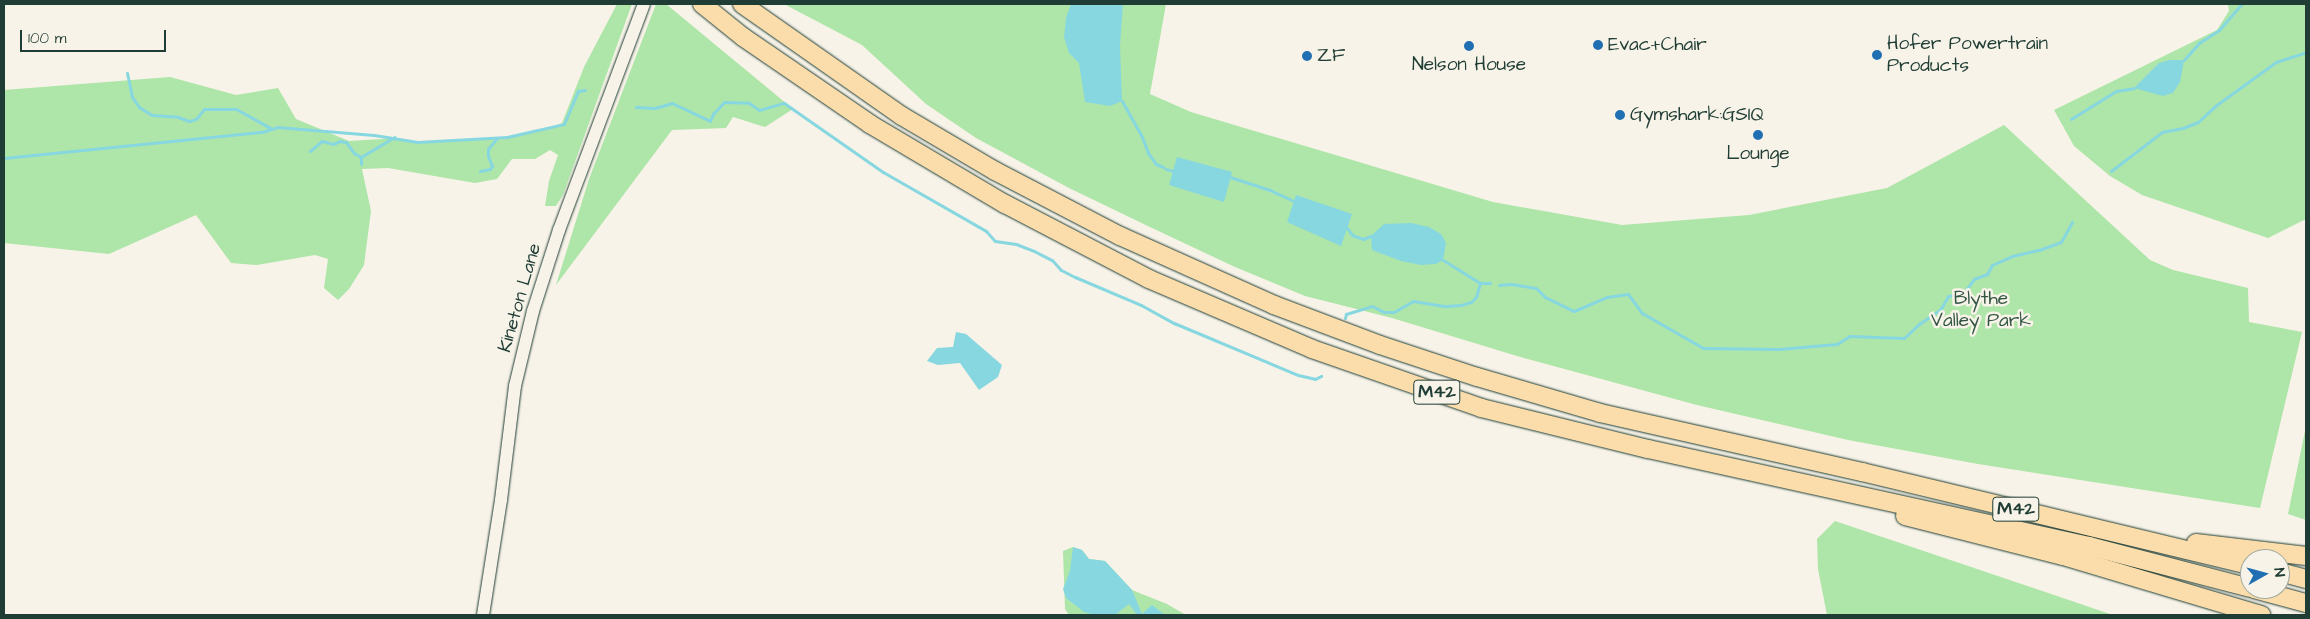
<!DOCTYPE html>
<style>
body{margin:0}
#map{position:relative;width:2310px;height:619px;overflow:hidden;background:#f7f3e8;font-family:"Architects Daughter",sans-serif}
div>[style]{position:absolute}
.green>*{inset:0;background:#aee5a8}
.water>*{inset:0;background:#87d7e1}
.stream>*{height:3px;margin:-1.5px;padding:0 1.5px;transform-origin:1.5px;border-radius:1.5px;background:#87d7e1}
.roads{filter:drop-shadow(0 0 1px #1f3d34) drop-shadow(0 0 1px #1f3d34)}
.minor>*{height:12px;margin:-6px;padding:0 6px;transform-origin:6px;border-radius:6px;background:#f7f3e8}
.highway>*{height:18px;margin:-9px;padding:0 9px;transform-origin:9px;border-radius:9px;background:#fbddab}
.dots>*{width:14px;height:14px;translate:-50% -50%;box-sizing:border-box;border:2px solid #f7f3e8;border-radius:50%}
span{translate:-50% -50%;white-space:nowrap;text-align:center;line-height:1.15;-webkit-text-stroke:5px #f7f3e8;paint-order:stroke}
.shield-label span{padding:1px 4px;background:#f7f3e8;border:1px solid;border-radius:4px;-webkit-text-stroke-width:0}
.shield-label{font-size:18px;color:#1f3d34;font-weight:700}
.poi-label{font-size:19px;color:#1f3d34}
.left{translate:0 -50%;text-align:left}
.street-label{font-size:19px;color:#1f3d34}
.park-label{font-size:19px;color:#345645}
.frame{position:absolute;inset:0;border:5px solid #1f3d34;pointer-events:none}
.north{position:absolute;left:2240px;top:549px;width:50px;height:50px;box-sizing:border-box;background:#f7f3e8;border:1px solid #a1aaa0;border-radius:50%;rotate:83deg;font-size:14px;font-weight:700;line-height:20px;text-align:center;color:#1f3d34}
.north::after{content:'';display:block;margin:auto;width:18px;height:22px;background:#1f6fb2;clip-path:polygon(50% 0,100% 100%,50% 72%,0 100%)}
.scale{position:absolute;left:20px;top:30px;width:146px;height:22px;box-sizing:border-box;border:2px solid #1f3d34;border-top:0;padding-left:6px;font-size:15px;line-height:18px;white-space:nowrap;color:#1f3d34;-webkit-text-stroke:4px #f7f3e8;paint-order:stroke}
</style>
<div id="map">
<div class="green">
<i style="clip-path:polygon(617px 4px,632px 4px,563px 195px,556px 206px,545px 206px,549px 181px,558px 155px,550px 150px,535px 159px,512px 159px,497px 179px,475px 183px,388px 168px,362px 169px,371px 211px,364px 265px,349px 289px,338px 300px,324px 288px,328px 259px,315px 255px,257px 265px,231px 263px,196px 215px,109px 254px,4px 243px,4px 90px,170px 77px,236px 95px,278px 88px,296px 119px,349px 141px,398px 138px,417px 142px,507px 137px,544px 130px,562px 123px,584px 67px)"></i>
<i style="clip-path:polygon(656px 4px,666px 4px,793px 109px,765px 127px,733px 117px,726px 128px,672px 130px,556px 285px,589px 179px)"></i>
<i style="clip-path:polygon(784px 4px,1166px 4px,1150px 94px,1191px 112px,1493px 202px,1622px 225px,1749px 215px,1887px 188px,2004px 125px,2150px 260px,2173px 270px,2248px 288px,2249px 322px,2302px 332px,2260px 508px,1978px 464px,1848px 440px,1697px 405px,1517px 356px,1392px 318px,1305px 296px,1235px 267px,1152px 228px,1069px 188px,976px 138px,926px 104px,862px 45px)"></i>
<i style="clip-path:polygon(2228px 4px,2306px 4px,2306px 219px,2268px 238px,2142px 195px,2110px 176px,2074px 146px,2054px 110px,2217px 30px,2229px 11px)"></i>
<i style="clip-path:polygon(2306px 426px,2306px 520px,2288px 514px)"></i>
<i style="clip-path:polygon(1835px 521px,2113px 615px,1827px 615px,1818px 569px,1817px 539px)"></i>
<i style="clip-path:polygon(1073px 547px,1082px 550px,1089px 559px,1105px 561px,1132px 590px,1167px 604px,1186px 615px,1069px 615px,1065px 609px,1063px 551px)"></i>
</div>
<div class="water">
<i style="clip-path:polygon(1071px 4px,1123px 4px,1120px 46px,1122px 101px,1110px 106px,1085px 102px,1079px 63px,1069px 53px,1064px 37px,1066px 18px)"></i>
<i style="clip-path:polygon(2170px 60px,2184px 60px,2180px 82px,2173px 93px,2163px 96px,2134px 88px,2159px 63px)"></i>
<i style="clip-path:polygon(1177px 157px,1232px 172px,1224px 202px,1169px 185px)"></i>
<i style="clip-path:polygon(1296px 195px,1352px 214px,1341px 246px,1287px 222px)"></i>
<i style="clip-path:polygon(1411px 223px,1429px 227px,1441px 234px,1446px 243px,1443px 260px,1436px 264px,1421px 265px,1401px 261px,1372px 250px,1371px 236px,1384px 224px)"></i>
<i style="clip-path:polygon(956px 332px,966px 334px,1002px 365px,998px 377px,979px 390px,960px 363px,938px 365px,927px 361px,937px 348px,953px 347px)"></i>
<i style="clip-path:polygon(1073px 547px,1082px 550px,1089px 559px,1105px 561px,1132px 590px,1142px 614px,1152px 605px,1165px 615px,1137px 615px,1129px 604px,1115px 615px,1095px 615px,1084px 612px,1066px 598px,1063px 589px,1070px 571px)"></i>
</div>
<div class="stream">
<i style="left:2184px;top:60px;width:23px;rotate:-49deg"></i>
<i style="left:2199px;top:43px;width:24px;rotate:-33deg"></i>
<i style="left:2219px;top:30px;width:35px;rotate:-49deg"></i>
<i style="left:127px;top:73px;width:25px;rotate:78deg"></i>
<i style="left:132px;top:97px;width:12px;rotate:55deg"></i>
<i style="left:139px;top:107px;width:15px;rotate:32deg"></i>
<i style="left:152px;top:115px;width:26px;rotate:4deg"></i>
<i style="left:178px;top:117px;width:12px;rotate:20deg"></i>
<i style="left:189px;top:121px;width:7px;rotate:-16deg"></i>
<i style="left:196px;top:119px;width:13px;rotate:-51deg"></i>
<i style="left:204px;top:109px;width:32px"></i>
<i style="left:236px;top:109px;width:39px;rotate:29deg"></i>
<i style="left:1122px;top:101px;width:41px;rotate:60.9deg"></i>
<i style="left:1142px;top:137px;width:17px;rotate:69deg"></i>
<i style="left:1148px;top:153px;width:14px;rotate:54deg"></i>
<i style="left:1156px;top:164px;width:8px;rotate:23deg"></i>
<i style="left:636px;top:107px;width:19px;rotate:3deg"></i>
<i style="left:655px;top:108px;width:18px;rotate:-16deg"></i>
<i style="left:672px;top:103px;width:42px;rotate:25.3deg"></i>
<i style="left:710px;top:121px;width:8px;rotate:-67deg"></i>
<i style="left:713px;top:114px;width:16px;rotate:-47deg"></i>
<i style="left:724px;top:102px;width:25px;rotate:2deg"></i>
<i style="left:749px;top:103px;width:12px;rotate:35deg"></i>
<i style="left:759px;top:110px;width:26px;rotate:-16deg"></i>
<i style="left:784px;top:103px;width:121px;rotate:34.9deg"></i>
<i style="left:883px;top:172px;width:119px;rotate:29.8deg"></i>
<i style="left:986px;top:231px;width:13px;rotate:48deg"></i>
<i style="left:995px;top:241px;width:21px;rotate:8deg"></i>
<i style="left:1016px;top:244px;width:19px;rotate:21deg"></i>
<i style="left:1034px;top:251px;width:20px;rotate:27deg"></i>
<i style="left:1052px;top:260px;width:13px;rotate:48deg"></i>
<i style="left:1061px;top:270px;width:16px;rotate:27deg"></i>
<i style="left:1075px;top:277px;width:72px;rotate:23deg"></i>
<i style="left:1141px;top:305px;width:38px;rotate:29deg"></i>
<i style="left:1174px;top:323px;width:134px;rotate:22.8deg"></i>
<i style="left:1298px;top:375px;width:17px;rotate:13deg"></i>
<i style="left:1315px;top:379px;width:7px;rotate:-27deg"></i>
<i style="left:2071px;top:119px;width:53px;rotate:-31.9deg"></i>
<i style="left:2116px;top:91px;width:18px;rotate:-9deg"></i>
<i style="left:310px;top:151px;width:16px;rotate:-40deg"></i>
<i style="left:322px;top:141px;width:11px;rotate:15deg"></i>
<i style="left:333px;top:144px;width:8px;rotate:-23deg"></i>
<i style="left:340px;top:141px;width:6px;rotate:9deg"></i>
<i style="left:346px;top:142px;width:14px;rotate:54deg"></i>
<i style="left:354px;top:153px;width:8px;rotate:30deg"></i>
<i style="left:361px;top:157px;width:39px;rotate:-31deg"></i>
<i style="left:4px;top:158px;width:259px;rotate:-5.8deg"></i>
<i style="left:262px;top:132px;width:16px;rotate:-18deg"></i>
<i style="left:277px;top:127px;width:97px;rotate:4.7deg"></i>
<i style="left:374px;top:135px;width:44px;rotate:9.2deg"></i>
<i style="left:417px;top:142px;width:90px;rotate:-3.2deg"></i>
<i style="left:507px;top:137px;width:58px;rotate:-12.8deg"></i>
<i style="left:564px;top:124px;width:36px;rotate:-67deg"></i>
<i style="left:578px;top:91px;width:7px;rotate:-8deg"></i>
<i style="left:361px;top:164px;width:7px;rotate:-90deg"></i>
<i style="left:1166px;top:169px;width:7px;rotate:16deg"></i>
<i style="left:480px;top:171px;width:10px;rotate:-11deg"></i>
<i style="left:490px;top:169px;width:4px;rotate:-56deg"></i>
<i style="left:492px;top:166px;width:11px;rotate:-112deg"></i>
<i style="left:488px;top:156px;width:7px;rotate:-90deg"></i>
<i style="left:488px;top:149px;width:14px;rotate:-51deg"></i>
<i style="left:2111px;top:171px;width:64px;rotate:-37.4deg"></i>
<i style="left:2162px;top:132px;width:21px;rotate:-11deg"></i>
<i style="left:2183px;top:128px;width:16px;rotate:-22deg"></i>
<i style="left:2198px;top:122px;width:23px;rotate:-43deg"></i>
<i style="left:2215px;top:106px;width:75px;rotate:-35.8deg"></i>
<i style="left:2276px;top:62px;width:32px;rotate:-18deg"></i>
<i style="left:1230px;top:177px;width:42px;rotate:18deg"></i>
<i style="left:1270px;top:190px;width:26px;rotate:25deg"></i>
<i style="left:1347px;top:228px;width:9px;rotate:54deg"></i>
<i style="left:1352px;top:235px;width:12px;rotate:20deg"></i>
<i style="left:1363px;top:239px;width:9px;rotate:-21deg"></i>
<i style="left:1443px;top:260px;width:44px;rotate:31.9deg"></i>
<i style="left:1499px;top:285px;width:12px;rotate:-5deg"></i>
<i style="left:1511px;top:284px;width:25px;rotate:9deg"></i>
<i style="left:1536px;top:288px;width:13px;rotate:45deg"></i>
<i style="left:1545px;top:297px;width:32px;rotate:26deg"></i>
<i style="left:1574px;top:311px;width:36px;rotate:-23deg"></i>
<i style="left:1607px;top:297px;width:21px;rotate:-8deg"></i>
<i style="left:1628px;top:294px;width:24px;rotate:54deg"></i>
<i style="left:1642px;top:313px;width:70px;rotate:29.8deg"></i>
<i style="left:1703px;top:348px;width:76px;rotate:0.8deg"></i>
<i style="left:1779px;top:349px;width:58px;rotate:-4.9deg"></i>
<i style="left:1837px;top:344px;width:15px;rotate:-32deg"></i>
<i style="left:1850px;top:336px;width:54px;rotate:2.1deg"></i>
<i style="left:1904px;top:338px;width:21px;rotate:-43deg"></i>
<i style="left:1919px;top:324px;width:25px;rotate:-34deg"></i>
<i style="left:1940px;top:310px;width:16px;rotate:-60deg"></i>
<i style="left:1948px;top:296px;width:15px;rotate:-8deg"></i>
<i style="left:1963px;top:294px;width:19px;rotate:-54deg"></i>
<i style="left:1974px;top:279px;width:14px;rotate:-21deg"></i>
<i style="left:1987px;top:274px;width:10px;rotate:-61deg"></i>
<i style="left:1992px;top:265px;width:22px;rotate:-24deg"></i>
<i style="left:2012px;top:256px;width:28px;rotate:-13deg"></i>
<i style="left:2039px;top:250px;width:23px;rotate:-20deg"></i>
<i style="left:2061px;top:242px;width:23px;rotate:-61deg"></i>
<i style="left:1345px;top:318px;width:4px;rotate:-76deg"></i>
<i style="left:1346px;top:314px;width:27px;rotate:-17deg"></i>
<i style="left:1372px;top:306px;width:13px;rotate:27deg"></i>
<i style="left:1384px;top:312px;width:10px"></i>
<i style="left:1394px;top:312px;width:22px;rotate:-30deg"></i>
<i style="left:1413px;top:301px;width:33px;rotate:9deg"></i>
<i style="left:1446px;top:306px;width:15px;rotate:-4deg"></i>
<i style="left:1461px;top:305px;width:10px;rotate:-17deg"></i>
<i style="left:1471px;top:302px;width:7px;rotate:-45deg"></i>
<i style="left:1476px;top:297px;width:15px;rotate:-74deg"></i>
<i style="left:1480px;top:283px;width:10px"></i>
</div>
<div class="roads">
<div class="minor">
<i style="left:483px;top:615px;width:116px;rotate:-81.1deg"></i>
<i style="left:501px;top:500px;width:115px;rotate:-83deg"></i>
<i style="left:515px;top:386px;width:77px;rotate:-76.5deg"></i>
<i style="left:533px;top:311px;width:85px;rotate:-72.2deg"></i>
<i style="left:559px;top:230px;width:241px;rotate:-69.4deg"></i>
</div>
<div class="highway">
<i style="left:702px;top:4px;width:53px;rotate:38.8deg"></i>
<i style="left:743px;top:37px;width:154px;rotate:34.4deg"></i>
<i style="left:870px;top:124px;width:157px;rotate:30.7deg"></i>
<i style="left:1005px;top:204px;width:162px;rotate:27.5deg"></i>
<i style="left:1149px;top:279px;width:177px;rotate:23.2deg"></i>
<i style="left:1312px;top:349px;width:179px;rotate:19.2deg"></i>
<i style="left:1481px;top:408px;width:172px;rotate:13.8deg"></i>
<i style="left:1648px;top:449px;width:452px;rotate:12.4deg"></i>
<i style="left:2089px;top:546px;width:166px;rotate:14.6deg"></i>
<i style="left:742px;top:4px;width:195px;rotate:35deg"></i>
<i style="left:902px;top:116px;width:108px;rotate:30.6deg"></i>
<i style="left:995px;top:171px;width:141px;rotate:27.5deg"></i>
<i style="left:1120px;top:236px;width:169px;rotate:24.1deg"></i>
<i style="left:1274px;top:305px;width:113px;rotate:20.7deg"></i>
<i style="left:1380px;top:345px;width:102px;rotate:18.3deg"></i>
<i style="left:1477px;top:377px;width:128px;rotate:16.3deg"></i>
<i style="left:1600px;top:413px;width:269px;rotate:12.7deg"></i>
<i style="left:1862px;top:472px;width:399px;rotate:13.5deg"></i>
<i style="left:1905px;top:516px;width:163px;rotate:14.2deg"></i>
<i style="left:2063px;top:556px;width:207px;rotate:16.6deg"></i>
<i style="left:2196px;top:543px;width:111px;rotate:6.7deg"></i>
<i style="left:2280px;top:572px;width:27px;rotate:15deg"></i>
<i style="left:2254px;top:589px;width:54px;rotate:15.1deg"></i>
</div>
</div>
<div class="dots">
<i style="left:1598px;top:45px;background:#1f6fb2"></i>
<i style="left:1469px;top:46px;background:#1f6fb2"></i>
<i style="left:1877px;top:55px;background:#1f6fb2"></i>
<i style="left:1307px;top:56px;background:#1f6fb2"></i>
<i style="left:1620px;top:115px;background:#1f6fb2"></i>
<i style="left:1758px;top:135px;background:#1f6fb2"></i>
</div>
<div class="shield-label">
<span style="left:1437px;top:392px">M42</span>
<span style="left:2016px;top:509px">M42</span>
</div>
<div class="poi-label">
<span class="left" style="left:1887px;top:55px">Hofer Powertrain<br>Products</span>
<span class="left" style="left:1608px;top:45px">Evac+Chair</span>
<span class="left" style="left:1317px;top:56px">ZF</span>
<span style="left:1469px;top:65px">Nelson House</span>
<span class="left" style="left:1630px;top:115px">Gymshark:GSIQ</span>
<span style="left:1758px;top:154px">Lounge</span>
</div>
<div class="street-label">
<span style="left:520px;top:298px;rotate:-74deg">Kineton Lane</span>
</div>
<div class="park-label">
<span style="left:1981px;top:310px">Blythe<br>Valley Park</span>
</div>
<div class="frame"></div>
<div class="north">N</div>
<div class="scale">100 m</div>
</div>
